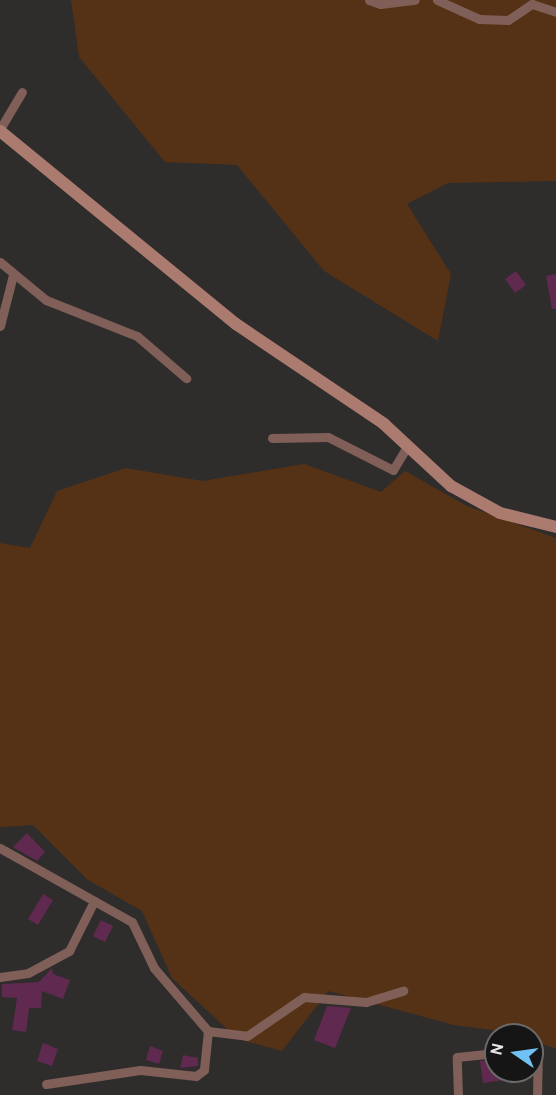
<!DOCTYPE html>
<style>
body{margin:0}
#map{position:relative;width:556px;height:1095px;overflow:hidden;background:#2f2c2c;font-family:Overpass,sans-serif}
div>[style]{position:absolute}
.green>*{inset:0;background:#553215}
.building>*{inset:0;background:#60294f}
.street>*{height:9px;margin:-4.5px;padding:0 4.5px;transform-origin:4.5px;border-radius:4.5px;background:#7f5f58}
.secondary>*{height:12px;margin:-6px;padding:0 6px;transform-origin:6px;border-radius:6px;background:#ac7b70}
span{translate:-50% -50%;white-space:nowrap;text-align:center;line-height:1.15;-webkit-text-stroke:5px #161515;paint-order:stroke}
.north{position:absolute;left:484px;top:1023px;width:60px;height:60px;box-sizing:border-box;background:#161515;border:2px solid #6a6969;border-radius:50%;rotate:283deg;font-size:16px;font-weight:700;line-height:24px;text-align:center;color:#e9e7e7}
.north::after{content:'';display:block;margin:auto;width:21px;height:27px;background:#70c2f4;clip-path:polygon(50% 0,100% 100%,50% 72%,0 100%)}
</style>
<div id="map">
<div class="green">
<i style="clip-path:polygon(71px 0,556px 0,556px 181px,448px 183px,407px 204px,451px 274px,438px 341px,324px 271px,237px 165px,165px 162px,79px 57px)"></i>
<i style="clip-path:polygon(304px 464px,381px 492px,405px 471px,467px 506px,556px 538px,556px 1049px,532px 1040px,532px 1035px,454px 1025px,328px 991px,282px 1051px,238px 1039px,172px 978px,142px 911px,88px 880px,33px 825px,0 827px,0 543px,30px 548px,57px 491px,126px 468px,203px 481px)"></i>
</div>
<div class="building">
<i style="clip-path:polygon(516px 271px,526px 285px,515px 293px,505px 279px)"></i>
<i style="clip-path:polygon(556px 274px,556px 309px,552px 309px,546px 276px)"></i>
<i style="clip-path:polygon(27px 833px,45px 852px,37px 861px,13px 847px)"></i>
<i style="clip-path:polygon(43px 894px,53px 900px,38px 925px,28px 919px)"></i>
<i style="clip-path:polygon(101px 920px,113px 926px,105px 942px,93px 936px)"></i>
<i style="clip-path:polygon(52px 968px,53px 974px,70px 980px,63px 999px,42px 991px,41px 1008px,29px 1008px,26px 1032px,12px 1030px,17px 998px,2px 997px,2px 984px,39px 982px)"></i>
<i style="clip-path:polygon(327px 1006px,351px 1008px,335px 1048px,314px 1040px)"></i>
<i style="clip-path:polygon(43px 1043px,58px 1049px,52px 1066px,37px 1061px)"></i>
<i style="clip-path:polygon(150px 1046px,163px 1051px,159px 1064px,146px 1060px)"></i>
<i style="clip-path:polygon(183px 1055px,198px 1058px,198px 1066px,180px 1068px)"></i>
<i style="clip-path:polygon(496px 1060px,496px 1071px,518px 1071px,519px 1078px,483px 1083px,480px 1061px)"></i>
</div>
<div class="street">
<i style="left:369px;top:0;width:12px;rotate:20deg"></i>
<i style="left:380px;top:4px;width:35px;rotate:-7deg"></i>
<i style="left:437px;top:0;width:46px;rotate:24.3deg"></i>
<i style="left:479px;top:19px;width:29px;rotate:2deg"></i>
<i style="left:508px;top:20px;width:29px;rotate:-34deg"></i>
<i style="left:532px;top:4px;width:25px;rotate:18deg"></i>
<i style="left:0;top:129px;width:43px;rotate:-59.3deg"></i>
<i style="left:0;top:262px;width:60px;rotate:39.6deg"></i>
<i style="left:46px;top:300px;width:98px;rotate:21.6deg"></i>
<i style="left:137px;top:336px;width:65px;rotate:40.6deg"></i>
<i style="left:0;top:326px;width:53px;rotate:-75.7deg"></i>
<i style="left:272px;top:438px;width:56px;rotate:-1deg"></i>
<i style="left:328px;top:437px;width:73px;rotate:26.9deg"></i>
<i style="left:393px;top:470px;width:27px;rotate:-59deg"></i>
<i style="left:0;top:848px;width:151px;rotate:29.3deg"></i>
<i style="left:132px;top:922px;width:51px;rotate:64.4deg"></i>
<i style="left:154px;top:968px;width:83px;rotate:49.4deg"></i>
<i style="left:208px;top:1031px;width:39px;rotate:96deg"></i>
<i style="left:204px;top:1070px;width:10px;rotate:143deg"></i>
<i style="left:196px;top:1076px;width:56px;rotate:-173.9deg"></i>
<i style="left:140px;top:1070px;width:95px;rotate:171.5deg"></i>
<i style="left:0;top:977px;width:28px;rotate:-8deg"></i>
<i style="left:28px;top:973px;width:47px;rotate:-28.2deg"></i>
<i style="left:69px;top:951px;width:56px;rotate:-63.4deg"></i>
<i style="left:208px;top:1031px;width:39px;rotate:7deg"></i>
<i style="left:247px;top:1036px;width:69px;rotate:-34.4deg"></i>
<i style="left:304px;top:997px;width:62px;rotate:4.6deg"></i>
<i style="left:366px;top:1002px;width:39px;rotate:-17deg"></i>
<i style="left:532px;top:1050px;width:6px;rotate:-9deg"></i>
<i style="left:538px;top:1049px;width:46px;rotate:91.2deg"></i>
<i style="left:458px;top:1095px;width:38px;rotate:-92deg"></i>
<i style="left:457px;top:1057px;width:39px;rotate:-6deg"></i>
</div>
<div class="secondary">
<i style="left:0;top:131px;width:305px;rotate:39.3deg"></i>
<i style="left:236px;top:324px;width:179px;rotate:34deg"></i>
<i style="left:384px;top:424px;width:91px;rotate:42.8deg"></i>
<i style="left:451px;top:486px;width:56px;rotate:28.9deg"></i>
<i style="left:500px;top:513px;width:58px;rotate:14deg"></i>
</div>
<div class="north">N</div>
</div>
